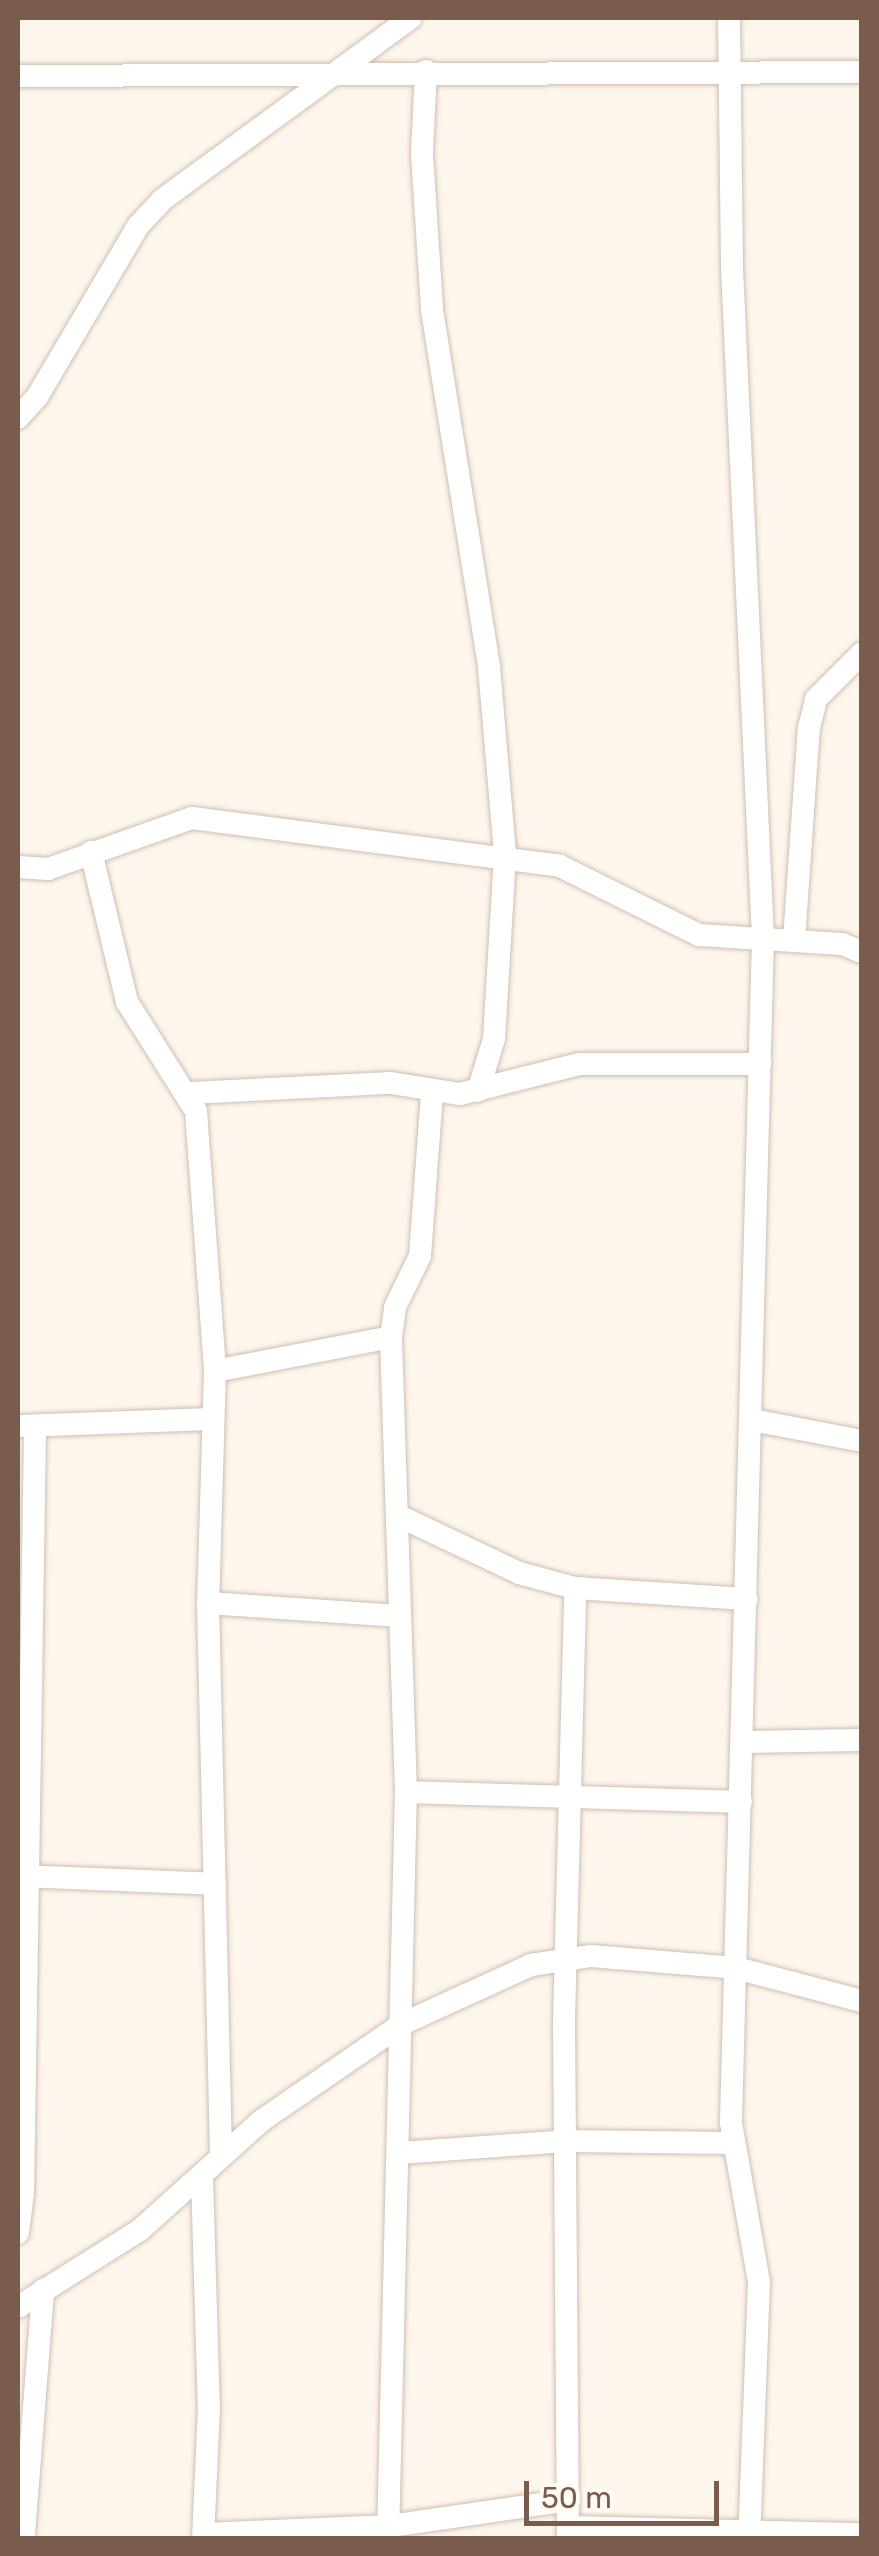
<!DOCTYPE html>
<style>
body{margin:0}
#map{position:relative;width:879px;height:2556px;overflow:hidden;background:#fdf6ec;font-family:Rubik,sans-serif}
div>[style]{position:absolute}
.roads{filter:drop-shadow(0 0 2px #d1beb0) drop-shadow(0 0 2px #d1beb0)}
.minor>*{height:22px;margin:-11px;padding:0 11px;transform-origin:11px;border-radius:11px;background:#fff}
span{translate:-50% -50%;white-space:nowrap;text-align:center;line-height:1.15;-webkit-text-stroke:9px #fffaf3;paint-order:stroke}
.frame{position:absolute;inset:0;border:20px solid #7a5c4d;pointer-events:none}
.scale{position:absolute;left:524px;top:2481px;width:195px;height:45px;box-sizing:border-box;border:5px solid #7a5c4d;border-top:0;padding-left:12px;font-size:30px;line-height:35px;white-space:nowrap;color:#7a5c4d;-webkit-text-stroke:8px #fffaf3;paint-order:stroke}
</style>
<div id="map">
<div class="roads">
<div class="minor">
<i style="left:729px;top:18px;width:250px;rotate:89.3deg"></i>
<i style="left:732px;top:268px;width:671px;rotate:87.35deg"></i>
<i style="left:763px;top:938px;width:1185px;rotate:91.55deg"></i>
<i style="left:731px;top:2123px;width:161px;rotate:80deg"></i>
<i style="left:759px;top:2282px;width:256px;rotate:92.2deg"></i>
<i style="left:426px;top:71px;width:83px;rotate:92.8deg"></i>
<i style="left:422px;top:154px;width:156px;rotate:86.3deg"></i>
<i style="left:432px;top:310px;width:362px;rotate:80.9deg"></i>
<i style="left:489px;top:667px;width:189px;rotate:85.1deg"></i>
<i style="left:505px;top:855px;width:184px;rotate:93.4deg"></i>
<i style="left:494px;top:1039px;width:54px;rotate:107.1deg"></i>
<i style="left:18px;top:76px;width:844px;rotate:-0.27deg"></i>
<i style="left:18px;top:418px;width:28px;rotate:-48deg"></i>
<i style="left:37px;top:397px;width:199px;rotate:-59.4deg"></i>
<i style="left:138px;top:226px;width:35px;rotate:-47deg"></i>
<i style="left:162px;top:200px;width:308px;rotate:-36.2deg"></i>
<i style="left:91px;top:852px;width:154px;rotate:76.5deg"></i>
<i style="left:127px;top:1002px;width:129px;rotate:57.7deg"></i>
<i style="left:196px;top:1111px;width:261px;rotate:85.8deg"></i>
<i style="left:215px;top:1371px;width:232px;rotate:91.7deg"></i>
<i style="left:208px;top:1603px;width:551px;rotate:88.65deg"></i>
<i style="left:18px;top:867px;width:30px;rotate:4deg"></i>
<i style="left:48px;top:869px;width:153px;rotate:-19.5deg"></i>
<i style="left:192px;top:818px;width:371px;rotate:7.4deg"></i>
<i style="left:560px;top:866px;width:155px;rotate:26.4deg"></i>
<i style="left:699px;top:935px;width:143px;rotate:3.6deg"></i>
<i style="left:842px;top:944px;width:22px;rotate:22deg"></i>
<i style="left:794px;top:940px;width:213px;rotate:-86deg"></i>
<i style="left:809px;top:728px;width:30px;rotate:-76deg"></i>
<i style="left:816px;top:699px;width:65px;rotate:-45deg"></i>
<i style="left:191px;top:1093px;width:200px;rotate:-2.9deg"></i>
<i style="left:391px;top:1083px;width:70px;rotate:9.1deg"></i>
<i style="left:460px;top:1094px;width:123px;rotate:-14.1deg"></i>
<i style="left:579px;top:1064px;width:181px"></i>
<i style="left:215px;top:1371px;width:179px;rotate:-10.9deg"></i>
<i style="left:752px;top:1420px;width:112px;rotate:10.8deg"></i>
<i style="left:18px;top:1426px;width:195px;rotate:-2.1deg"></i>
<i style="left:397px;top:1515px;width:135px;rotate:25.4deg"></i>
<i style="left:519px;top:1573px;width:58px;rotate:15deg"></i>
<i style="left:575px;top:1588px;width:172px;rotate:3.7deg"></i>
<i style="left:208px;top:1603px;width:191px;rotate:3.9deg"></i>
<i style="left:742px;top:1742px;width:120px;rotate:-1deg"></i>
<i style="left:406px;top:1792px;width:335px;rotate:1.7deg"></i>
<i style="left:18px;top:1876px;width:197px;rotate:2.3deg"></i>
<i style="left:400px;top:2153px;width:166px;rotate:-4.1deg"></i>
<i style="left:566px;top:2141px;width:166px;rotate:0.7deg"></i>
<i style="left:202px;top:2177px;width:231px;rotate:88.3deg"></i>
<i style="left:209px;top:2408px;width:130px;rotate:92.6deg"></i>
<i style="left:18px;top:2233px;width:39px;rotate:-83deg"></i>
<i style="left:23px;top:2194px;width:768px;rotate:-89.1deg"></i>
<i style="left:18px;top:2307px;width:144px;rotate:-32.3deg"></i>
<i style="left:140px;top:2230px;width:163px;rotate:-42deg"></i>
<i style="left:261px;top:2121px;width:171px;rotate:-34.5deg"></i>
<i style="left:402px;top:2024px;width:142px;rotate:-24.6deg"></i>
<i style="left:531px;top:1965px;width:61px;rotate:-8.5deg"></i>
<i style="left:591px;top:1956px;width:145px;rotate:4.7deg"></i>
<i style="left:736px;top:1968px;width:130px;rotate:14.7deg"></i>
<i style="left:568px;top:2527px;width:294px;rotate:1.4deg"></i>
<i style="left:24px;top:2534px;width:245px;rotate:-85.5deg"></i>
<i style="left:204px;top:2534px;width:186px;rotate:-2.5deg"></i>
<i style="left:390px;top:2526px;width:180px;rotate:-8.3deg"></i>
<i style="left:388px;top:2538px;width:746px;rotate:-88.62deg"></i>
<i style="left:406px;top:1792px;width:455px;rotate:-91.9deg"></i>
<i style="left:391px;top:1337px;width:30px;rotate:-82deg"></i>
<i style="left:395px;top:1307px;width:57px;rotate:-63.9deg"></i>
<i style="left:420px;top:1256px;width:164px;rotate:-85.8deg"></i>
<i style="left:568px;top:2538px;width:517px;rotate:-90.44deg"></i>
<i style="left:564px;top:2021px;width:433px;rotate:-88.5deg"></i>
</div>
</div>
<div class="frame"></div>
<div class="scale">50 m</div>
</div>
